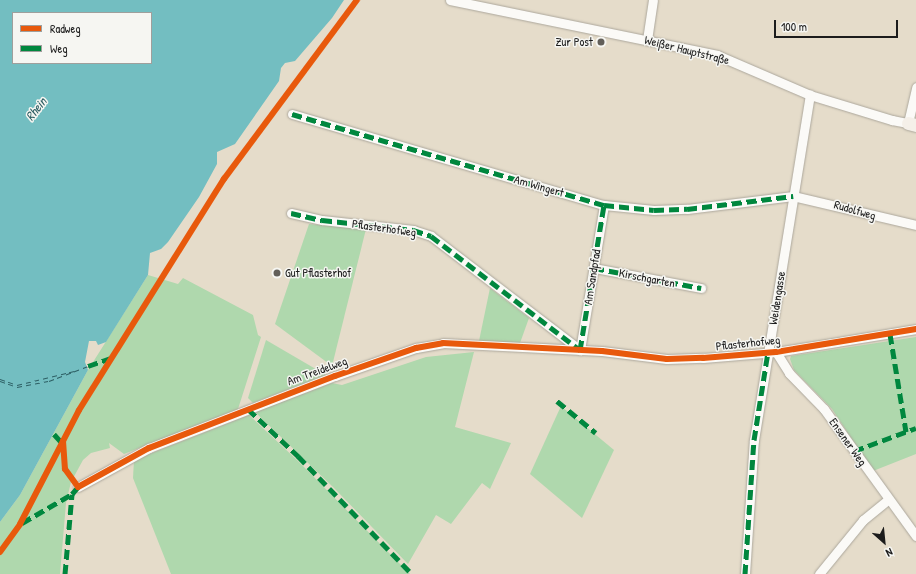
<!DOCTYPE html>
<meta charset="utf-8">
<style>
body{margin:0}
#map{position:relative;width:916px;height:574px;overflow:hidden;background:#e5dcca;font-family:"Patrick Hand",sans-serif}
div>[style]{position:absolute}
.green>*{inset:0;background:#afd8ad}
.water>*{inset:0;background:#73bec1}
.ferry>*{height:1px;margin-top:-0.5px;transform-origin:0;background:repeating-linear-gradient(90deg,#2d5f64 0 5px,transparent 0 9px)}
.roads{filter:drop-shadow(0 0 1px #aca79c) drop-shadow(0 0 1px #aca79c)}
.street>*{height:9px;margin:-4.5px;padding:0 4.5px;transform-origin:4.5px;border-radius:4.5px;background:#fbfaf7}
.secondary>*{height:13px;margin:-6.5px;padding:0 6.5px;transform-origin:6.5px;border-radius:6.5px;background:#f5f0e9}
.quiet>*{height:5px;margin-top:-2.5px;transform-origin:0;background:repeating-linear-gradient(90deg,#00873e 0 10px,transparent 0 15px)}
.cycleway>*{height:6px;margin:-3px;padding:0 3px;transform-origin:3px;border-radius:3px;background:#e8590c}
.dots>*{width:11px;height:11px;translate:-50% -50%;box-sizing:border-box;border:2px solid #f6f6f2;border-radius:50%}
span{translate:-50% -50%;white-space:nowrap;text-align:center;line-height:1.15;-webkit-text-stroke:3px #f6f6f2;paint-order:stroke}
.poi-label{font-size:12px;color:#1c1c1c}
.right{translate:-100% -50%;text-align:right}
.left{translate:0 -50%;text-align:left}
.street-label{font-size:12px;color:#1c1c1c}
.water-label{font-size:13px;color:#2d5f64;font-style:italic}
.legend{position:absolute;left:12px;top:12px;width:140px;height:52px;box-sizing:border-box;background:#f6f6f2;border:1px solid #9f9f9c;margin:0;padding:5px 7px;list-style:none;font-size:12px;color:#1c1c1c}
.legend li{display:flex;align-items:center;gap:8px;height:20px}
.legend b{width:20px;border:1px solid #9f9f9c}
.north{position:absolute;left:864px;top:522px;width:40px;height:40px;-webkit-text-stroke:3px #f6f6f2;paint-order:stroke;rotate:153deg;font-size:11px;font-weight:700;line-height:16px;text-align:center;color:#1c1c1c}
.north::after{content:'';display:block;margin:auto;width:14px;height:18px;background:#1c1c1c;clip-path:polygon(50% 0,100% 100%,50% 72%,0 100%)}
.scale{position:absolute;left:774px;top:20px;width:124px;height:18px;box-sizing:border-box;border:2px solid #1c1c1c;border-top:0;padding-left:5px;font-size:12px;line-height:14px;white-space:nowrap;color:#1c1c1c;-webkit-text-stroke:3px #f6f6f2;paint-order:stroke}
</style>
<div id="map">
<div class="green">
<i style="clip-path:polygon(309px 224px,366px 229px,332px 366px,275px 324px)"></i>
<i style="clip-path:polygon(148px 275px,178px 284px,183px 278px,253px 315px,258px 335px,261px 337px,238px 409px,124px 454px,109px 443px,110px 448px,91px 453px,83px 460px,71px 482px,66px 503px,60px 574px,0 574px,0 522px,20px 495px,88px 370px)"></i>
<i style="clip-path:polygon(490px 288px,529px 318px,520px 343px,479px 341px)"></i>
<i style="clip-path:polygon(916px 337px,916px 454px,873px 471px,832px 409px,794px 370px,790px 359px,791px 356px)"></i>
<i style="clip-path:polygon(266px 340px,326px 375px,253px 403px,248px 398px)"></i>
<i style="clip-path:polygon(474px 352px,455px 427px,511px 443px,490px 489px,482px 483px,451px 524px,436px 515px,408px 564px,333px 487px,255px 412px,332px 383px,342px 385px,426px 357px)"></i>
<i style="clip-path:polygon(561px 406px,614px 450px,582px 518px,530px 474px)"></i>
<i style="clip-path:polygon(249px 415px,298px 461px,410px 574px,171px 574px,133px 478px,134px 460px)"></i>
</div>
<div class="water">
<i style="clip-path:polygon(evenodd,0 0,344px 0,332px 18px,295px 61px,285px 63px,281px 68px,279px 81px,235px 144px,217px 152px,217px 164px,199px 197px,168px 242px,161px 249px,150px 253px,148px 275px,106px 342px,98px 345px,96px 341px,89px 341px,85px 362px,88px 370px,20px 495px,0 522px,0 0,13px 13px,151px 13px,151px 63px,13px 63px,13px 13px)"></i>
</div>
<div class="ferry">
<i style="left:0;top:379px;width:18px;rotate:19deg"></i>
<i style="left:17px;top:385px;width:59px;rotate:-13.8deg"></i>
<i style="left:0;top:381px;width:18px;rotate:19deg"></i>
<i style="left:17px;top:387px;width:33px;rotate:-11deg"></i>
<i style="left:49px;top:381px;width:42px;rotate:-21deg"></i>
</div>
<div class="roads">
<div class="street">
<i style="left:450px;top:0;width:273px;rotate:11.6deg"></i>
<i style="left:717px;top:55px;width:101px;rotate:23.3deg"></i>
<i style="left:810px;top:95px;width:86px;rotate:17deg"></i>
<i style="left:892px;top:120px;width:16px;rotate:11deg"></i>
<i style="left:908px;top:123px;width:37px;rotate:-77deg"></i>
<i style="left:647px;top:40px;width:40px;rotate:-81.5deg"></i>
<i style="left:292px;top:114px;width:325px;rotate:16.3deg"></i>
<i style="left:604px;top:205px;width:50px;rotate:5.7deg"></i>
<i style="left:654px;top:210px;width:33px;rotate:-2deg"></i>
<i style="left:687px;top:209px;width:107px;rotate:-7deg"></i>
<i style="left:793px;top:196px;width:126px;rotate:13.3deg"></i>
<i style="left:291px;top:213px;width:32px;rotate:13deg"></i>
<i style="left:322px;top:220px;width:92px;rotate:6.3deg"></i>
<i style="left:413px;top:230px;width:19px;rotate:18deg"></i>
<i style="left:431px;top:236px;width:188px;rotate:37.4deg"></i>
<i style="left:594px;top:268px;width:109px;rotate:10.6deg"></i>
<i style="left:580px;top:350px;width:147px;rotate:-80.6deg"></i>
<i style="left:776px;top:352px;width:25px;rotate:58deg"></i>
<i style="left:789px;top:373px;width:50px;rotate:45.8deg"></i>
<i style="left:824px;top:409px;width:157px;rotate:54.1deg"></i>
<i style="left:78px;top:487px;width:81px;rotate:-28.8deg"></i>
<i style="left:149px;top:448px;width:199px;rotate:-21.2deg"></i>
<i style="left:335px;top:376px;width:86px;rotate:-19.1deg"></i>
<i style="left:416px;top:348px;width:27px;rotate:-10deg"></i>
<i style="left:443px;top:343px;width:159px;rotate:2.9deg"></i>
<i style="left:602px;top:351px;width:65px;rotate:7deg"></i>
<i style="left:667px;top:359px;width:36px;rotate:-2deg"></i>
<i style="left:703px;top:358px;width:73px;rotate:-4.7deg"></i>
<i style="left:776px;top:352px;width:142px;rotate:-9.3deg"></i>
<i style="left:745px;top:574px;width:134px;rotate:-86.2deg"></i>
<i style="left:754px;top:440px;width:350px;rotate:-80.8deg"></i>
<i style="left:819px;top:574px;width:70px;rotate:-50.8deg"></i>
<i style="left:863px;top:520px;width:32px;rotate:-39deg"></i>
</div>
<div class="secondary">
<i style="left:908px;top:123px;width:8px;rotate:14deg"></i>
</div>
</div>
<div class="quiet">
<i style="left:292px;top:114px;width:325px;rotate:16.3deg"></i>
<i style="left:604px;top:205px;width:50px;rotate:5.7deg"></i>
<i style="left:654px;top:210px;width:33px;rotate:-2deg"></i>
<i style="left:687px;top:209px;width:107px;rotate:-7deg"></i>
<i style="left:291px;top:213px;width:32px;rotate:13deg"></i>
<i style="left:322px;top:220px;width:92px;rotate:6.3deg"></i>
<i style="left:413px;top:230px;width:19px;rotate:18deg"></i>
<i style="left:431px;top:236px;width:188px;rotate:37.4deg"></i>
<i style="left:594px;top:268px;width:109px;rotate:10.6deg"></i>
<i style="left:890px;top:334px;width:99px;rotate:80.7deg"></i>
<i style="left:580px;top:350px;width:147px;rotate:-80.6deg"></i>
<i style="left:88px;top:366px;width:24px;rotate:-19deg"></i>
<i style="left:557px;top:401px;width:50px;rotate:39.4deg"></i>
<i style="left:248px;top:409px;width:69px;rotate:43.2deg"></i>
<i style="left:298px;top:456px;width:164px;rotate:46deg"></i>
<i style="left:54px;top:434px;width:13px;rotate:48deg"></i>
<i style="left:854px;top:451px;width:66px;rotate:-20.4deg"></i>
<i style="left:22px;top:523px;width:58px;rotate:-30.1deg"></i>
<i style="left:72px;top:494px;width:9px;rotate:-49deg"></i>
<i style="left:78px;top:487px;width:1px;rotate:-135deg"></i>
<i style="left:65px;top:574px;width:80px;rotate:-85deg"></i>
<i style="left:745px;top:574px;width:134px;rotate:-86.2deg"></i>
<i style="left:754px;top:440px;width:89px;rotate:-81deg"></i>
</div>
<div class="cycleway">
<i style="left:63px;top:441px;width:28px;rotate:86deg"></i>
<i style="left:65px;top:469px;width:22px;rotate:54deg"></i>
<i style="left:78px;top:487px;width:81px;rotate:-28.8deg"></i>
<i style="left:149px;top:448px;width:199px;rotate:-21.2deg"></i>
<i style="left:335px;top:376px;width:86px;rotate:-19.1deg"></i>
<i style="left:416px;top:348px;width:27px;rotate:-10deg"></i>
<i style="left:443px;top:343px;width:159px;rotate:2.9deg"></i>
<i style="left:602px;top:351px;width:65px;rotate:7deg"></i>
<i style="left:667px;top:359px;width:36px;rotate:-2deg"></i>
<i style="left:703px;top:358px;width:73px;rotate:-4.7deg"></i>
<i style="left:776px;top:352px;width:142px;rotate:-9.3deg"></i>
<i style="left:0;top:552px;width:34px;rotate:-54deg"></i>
<i style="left:20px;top:524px;width:128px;rotate:-62.6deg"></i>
<i style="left:79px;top:410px;width:273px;rotate:-57.9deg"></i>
<i style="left:224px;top:179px;width:223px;rotate:-53.4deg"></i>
</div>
<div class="dots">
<i style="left:601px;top:42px;background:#625f59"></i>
<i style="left:277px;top:273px;background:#625f59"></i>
</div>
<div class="poi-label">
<span class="right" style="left:593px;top:42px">Zur Post</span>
<span class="left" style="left:285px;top:273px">Gut Pflasterhof</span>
</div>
<div class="street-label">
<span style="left:687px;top:50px;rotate:14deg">Weißer Hauptstraße</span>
<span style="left:539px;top:186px;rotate:16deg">Am Wingert</span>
<span style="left:855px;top:210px;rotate:16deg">Rudolfweg</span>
<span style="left:384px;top:228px;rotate:8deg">Pflasterhofweg</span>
<span style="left:592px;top:277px;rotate:-81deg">Am Sandpfad</span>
<span style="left:647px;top:278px;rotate:11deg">Kirschgarten</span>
<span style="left:777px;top:298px;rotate:-81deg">Weidengasse</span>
<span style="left:748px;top:343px;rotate:-6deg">Pflasterhofweg</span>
<span style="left:317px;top:371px;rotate:-20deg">Am Treidelweg</span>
<span style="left:848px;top:442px;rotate:55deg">Ensener Weg</span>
</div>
<div class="water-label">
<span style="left:36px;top:109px;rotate:-52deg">Rhein</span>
</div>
<ul class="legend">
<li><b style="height:5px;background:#e8590c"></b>Radweg</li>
<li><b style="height:5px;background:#00873e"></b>Weg</li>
</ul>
<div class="north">N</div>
<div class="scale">100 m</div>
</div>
